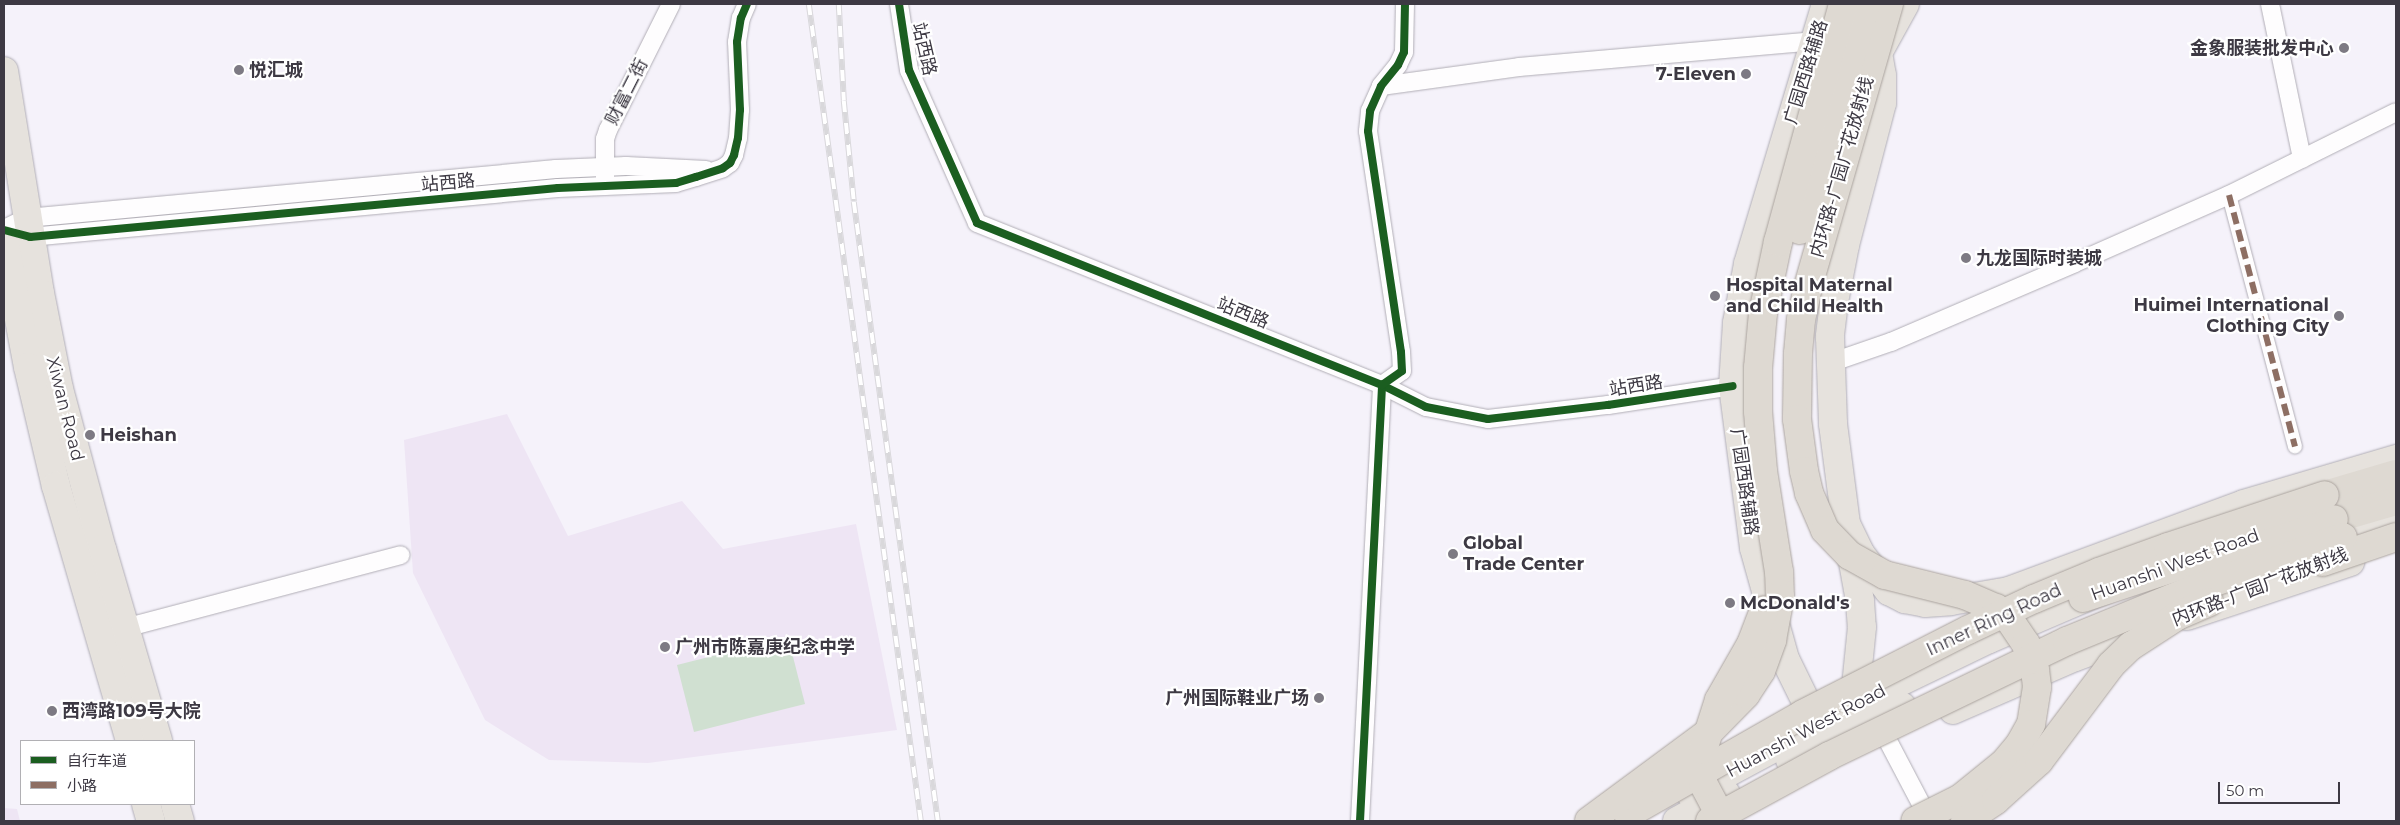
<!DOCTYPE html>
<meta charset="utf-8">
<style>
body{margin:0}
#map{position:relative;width:2400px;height:825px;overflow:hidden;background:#f5f2fa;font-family:Montserrat,"Noto Sans SC",sans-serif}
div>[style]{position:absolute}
.education>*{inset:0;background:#eee5f4}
.green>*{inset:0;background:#d0e0d1}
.roads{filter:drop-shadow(0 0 1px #b1aeb6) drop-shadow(0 0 1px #b1aeb6)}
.pedestrian>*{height:14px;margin:-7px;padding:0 7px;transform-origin:7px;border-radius:7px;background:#fefdfe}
.minor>*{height:18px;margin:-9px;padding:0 9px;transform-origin:9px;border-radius:9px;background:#fefdfe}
.primary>*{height:28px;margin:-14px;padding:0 14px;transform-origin:14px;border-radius:14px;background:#e6e2dd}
.trunk>*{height:28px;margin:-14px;padding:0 14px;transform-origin:14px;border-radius:14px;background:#ded9d2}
.rail>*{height:5.5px;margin-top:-2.75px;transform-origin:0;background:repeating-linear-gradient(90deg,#fff 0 11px,#d9d8db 0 22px);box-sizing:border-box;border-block:1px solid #d9d8db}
.bridges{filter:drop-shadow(0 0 1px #aba49f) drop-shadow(0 0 1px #aba49f)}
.trunk-bridge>*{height:28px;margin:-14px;padding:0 14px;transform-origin:14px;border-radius:14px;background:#ded9d2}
.quiet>*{height:6px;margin-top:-3px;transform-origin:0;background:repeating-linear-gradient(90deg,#8d6e63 0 12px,transparent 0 18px)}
.cycleway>*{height:8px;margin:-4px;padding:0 4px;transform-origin:4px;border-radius:4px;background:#1b5e20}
.dots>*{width:14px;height:14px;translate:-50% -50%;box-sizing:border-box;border:2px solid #fff;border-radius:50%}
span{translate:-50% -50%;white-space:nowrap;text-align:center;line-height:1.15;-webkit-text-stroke:4.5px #fff;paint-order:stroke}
.poi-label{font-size:18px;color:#3d3943;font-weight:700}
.right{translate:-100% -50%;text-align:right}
.left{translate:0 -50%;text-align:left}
.street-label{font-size:18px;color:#3d3943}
.frame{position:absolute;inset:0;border:5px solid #3d3943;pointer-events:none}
.legend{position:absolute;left:20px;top:740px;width:175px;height:65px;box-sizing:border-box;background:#fff;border:1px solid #b1b0b4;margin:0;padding:6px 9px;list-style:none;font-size:15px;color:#3d3943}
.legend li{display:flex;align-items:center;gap:10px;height:25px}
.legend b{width:25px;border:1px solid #b1b0b4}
.scale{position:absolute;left:2218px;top:782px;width:122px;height:22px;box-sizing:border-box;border:2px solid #3d3943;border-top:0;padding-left:6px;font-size:15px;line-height:18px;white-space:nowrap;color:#3d3943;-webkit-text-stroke:4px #fff;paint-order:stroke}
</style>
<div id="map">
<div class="education">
<i style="clip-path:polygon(507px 414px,568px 536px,682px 501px,723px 549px,856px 524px,897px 730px,648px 763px,549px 760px,485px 720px,413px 573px,404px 440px)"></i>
<i style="clip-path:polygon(4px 808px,17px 809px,20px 821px,4px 821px)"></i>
</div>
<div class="green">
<i style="clip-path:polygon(788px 637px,805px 704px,694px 732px,677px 665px)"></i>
</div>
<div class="roads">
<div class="pedestrian">
<i style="left:2229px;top:195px;width:260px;rotate:75.3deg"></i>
</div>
<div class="minor">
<i style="left:899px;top:4px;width:67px;rotate:81.4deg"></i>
<i style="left:909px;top:70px;width:167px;rotate:66deg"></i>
<i style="left:977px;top:223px;width:436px;rotate:21.8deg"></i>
<i style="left:1382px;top:385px;width:49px;rotate:26.6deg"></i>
<i style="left:1426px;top:407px;width:63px;rotate:11deg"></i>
<i style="left:1488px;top:419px;width:121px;rotate:-6.7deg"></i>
<i style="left:1608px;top:405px;width:126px;rotate:-8.6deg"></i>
<i style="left:2270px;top:4px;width:158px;rotate:78.3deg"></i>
<i style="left:1381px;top:86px;width:139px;rotate:-7.8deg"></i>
<i style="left:1519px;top:67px;width:298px;rotate:-5deg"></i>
<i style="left:605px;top:178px;width:39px;rotate:-90deg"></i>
<i style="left:605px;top:139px;width:9px;rotate:-72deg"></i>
<i style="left:608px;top:130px;width:141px;rotate:-63.4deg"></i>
<i style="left:4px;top:229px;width:25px;rotate:-26deg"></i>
<i style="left:27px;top:218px;width:531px;rotate:-5.29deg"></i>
<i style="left:556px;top:169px;width:70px;rotate:-2.5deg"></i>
<i style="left:626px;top:166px;width:80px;rotate:2.9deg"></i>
<i style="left:22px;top:235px;width:8px;rotate:14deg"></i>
<i style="left:30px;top:237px;width:530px;rotate:-5.3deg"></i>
<i style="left:558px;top:188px;width:118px;rotate:-2.4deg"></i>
<i style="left:676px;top:183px;width:21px;rotate:-17deg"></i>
<i style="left:696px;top:177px;width:28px;rotate:-18deg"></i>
<i style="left:723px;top:168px;width:9px;rotate:-36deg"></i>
<i style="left:730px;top:163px;width:9px;rotate:-63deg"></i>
<i style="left:734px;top:155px;width:17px;rotate:-77deg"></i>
<i style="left:738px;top:138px;width:28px;rotate:-86deg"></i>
<i style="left:740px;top:110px;width:68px;rotate:-92.5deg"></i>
<i style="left:737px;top:42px;width:24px;rotate:-81deg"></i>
<i style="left:741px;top:18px;width:15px;rotate:-67deg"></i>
<i style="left:1830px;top:363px;width:65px;rotate:-19deg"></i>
<i style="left:1891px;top:342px;width:200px;rotate:-23.2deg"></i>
<i style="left:2075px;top:263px;width:168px;rotate:-23.8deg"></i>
<i style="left:2229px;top:195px;width:186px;rotate:-26.4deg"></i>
<i style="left:125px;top:628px;width:285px;rotate:-14.8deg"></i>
<i style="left:1888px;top:741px;width:90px;rotate:62.3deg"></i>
<i style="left:1360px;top:821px;width:437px;rotate:-87.1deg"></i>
<i style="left:1382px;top:385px;width:24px;rotate:-35deg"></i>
<i style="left:1402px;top:371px;width:19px;rotate:-93deg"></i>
<i style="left:1401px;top:352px;width:223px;rotate:-98.5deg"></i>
<i style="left:1368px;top:131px;width:20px;rotate:-84deg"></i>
<i style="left:1370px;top:111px;width:27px;rotate:-66deg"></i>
<i style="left:1381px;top:86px;width:27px;rotate:-51deg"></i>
<i style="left:1398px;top:65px;width:14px;rotate:-65deg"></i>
<i style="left:1404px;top:52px;width:48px;rotate:-88.8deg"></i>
</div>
<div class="primary">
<i style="left:1826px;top:4px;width:271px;rotate:106.7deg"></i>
<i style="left:1748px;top:264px;width:60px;rotate:100.6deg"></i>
<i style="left:1737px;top:323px;width:63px;rotate:93.6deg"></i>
<i style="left:1733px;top:386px;width:163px;rotate:82.6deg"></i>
<i style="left:1754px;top:548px;width:115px;rotate:74.4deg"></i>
<i style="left:1785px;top:659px;width:52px;rotate:63.9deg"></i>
<i style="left:1808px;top:706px;width:15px;rotate:42deg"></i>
<i style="left:1819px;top:716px;width:13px;rotate:27deg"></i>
<i style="left:1905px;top:4px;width:56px;rotate:118.9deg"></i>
<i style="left:1878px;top:53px;width:23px;rotate:80deg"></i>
<i style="left:1882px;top:76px;width:27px;rotate:90deg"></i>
<i style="left:1882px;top:103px;width:147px;rotate:104.6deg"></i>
<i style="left:1845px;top:245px;width:58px;rotate:100.9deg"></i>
<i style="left:1834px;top:302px;width:35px;rotate:97deg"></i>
<i style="left:1830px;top:337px;width:87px;rotate:88deg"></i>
<i style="left:1833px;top:424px;width:101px;rotate:82.6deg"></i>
<i style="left:1846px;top:524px;width:32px;rotate:64deg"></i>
<i style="left:1860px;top:553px;width:48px;rotate:52.7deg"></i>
<i style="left:1889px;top:591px;width:18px;rotate:27deg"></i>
<i style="left:1905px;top:599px;width:20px;rotate:11deg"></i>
<i style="left:1925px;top:603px;width:26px;rotate:-4deg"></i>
<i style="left:1951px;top:601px;width:59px;rotate:-9.8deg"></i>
<i style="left:2009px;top:591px;width:251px;rotate:-20.3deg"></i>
<i style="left:2244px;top:504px;width:159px;rotate:-16.5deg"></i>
<i style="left:4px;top:71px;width:225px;rotate:80.8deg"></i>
<i style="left:40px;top:293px;width:98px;rotate:78.8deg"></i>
<i style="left:59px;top:389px;width:166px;rotate:75deg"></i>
<i style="left:102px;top:549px;width:200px;rotate:73.7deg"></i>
<i style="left:4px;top:240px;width:129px;rotate:79.3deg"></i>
<i style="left:28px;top:367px;width:122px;rotate:76.8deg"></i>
<i style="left:56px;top:486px;width:266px;rotate:73.8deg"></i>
<i style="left:2317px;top:538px;width:81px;rotate:-12.8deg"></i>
<i style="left:1850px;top:546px;width:56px;rotate:79.7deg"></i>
<i style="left:1860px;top:601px;width:26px;rotate:86deg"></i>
<i style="left:1862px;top:627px;width:79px;rotate:95.8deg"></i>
<i style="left:2187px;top:616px;width:172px;rotate:-18.3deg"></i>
<i style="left:1953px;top:710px;width:133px;rotate:-23.5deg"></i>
<i style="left:2075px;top:657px;width:79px;rotate:-20deg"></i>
<i style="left:1790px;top:760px;width:124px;rotate:-25.7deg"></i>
<i style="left:1690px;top:793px;width:208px;rotate:-28.2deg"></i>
<i style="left:1873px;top:695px;width:129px;rotate:-25.8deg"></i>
<i style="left:1989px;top:639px;width:125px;rotate:-23.1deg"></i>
<i style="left:146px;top:804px;width:18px;rotate:74deg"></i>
<i style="left:175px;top:804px;width:18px;rotate:74deg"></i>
<i style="left:1677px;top:821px;width:56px;rotate:-28.9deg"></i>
</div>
<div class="trunk">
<i style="left:2325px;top:495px;width:74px;rotate:-16.5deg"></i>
<i style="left:2334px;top:519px;width:65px;rotate:-16.2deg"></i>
</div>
</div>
<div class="rail">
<i style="left:809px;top:4px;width:825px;rotate:82.19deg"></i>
<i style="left:839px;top:4px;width:97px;rotate:87deg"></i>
<i style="left:844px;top:101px;width:101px;rotate:84.3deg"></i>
<i style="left:854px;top:202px;width:625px;rotate:82.27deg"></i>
</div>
<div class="bridges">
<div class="trunk-bridge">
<i style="left:1889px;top:4px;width:294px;rotate:106deg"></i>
<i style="left:1808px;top:287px;width:33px;rotate:102deg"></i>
<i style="left:1801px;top:319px;width:34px;rotate:95deg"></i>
<i style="left:1798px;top:353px;width:66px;rotate:90.9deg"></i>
<i style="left:1797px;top:419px;width:52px;rotate:82.3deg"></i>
<i style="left:1804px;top:471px;width:23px;rotate:77deg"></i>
<i style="left:1809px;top:493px;width:40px;rotate:66.6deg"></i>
<i style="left:1825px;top:530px;width:35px;rotate:46deg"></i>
<i style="left:1849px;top:555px;width:41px;rotate:29.1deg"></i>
<i style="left:1885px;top:575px;width:82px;rotate:14deg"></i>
<i style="left:1965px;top:595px;width:34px;rotate:23deg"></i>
<i style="left:1996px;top:608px;width:17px;rotate:40deg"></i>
<i style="left:2009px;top:619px;width:30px;rotate:56deg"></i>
<i style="left:2026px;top:644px;width:28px;rotate:71deg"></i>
<i style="left:2035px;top:670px;width:17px;rotate:83deg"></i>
<i style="left:2037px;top:687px;width:37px;rotate:99deg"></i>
<i style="left:2031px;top:724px;width:23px;rotate:119deg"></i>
<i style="left:2020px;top:744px;width:26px;rotate:130deg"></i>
<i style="left:2003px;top:764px;width:54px;rotate:141deg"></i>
<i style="left:1961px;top:798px;width:51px;rotate:153.4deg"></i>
<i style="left:1800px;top:230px;width:235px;rotate:-73.7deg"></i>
<i style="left:2323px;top:562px;width:77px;rotate:-18.9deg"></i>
<i style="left:2083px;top:598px;width:114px;rotate:-18.4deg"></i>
<i style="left:2191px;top:562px;width:149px;rotate:-16.7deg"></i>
<i style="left:1628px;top:814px;width:202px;rotate:-29.7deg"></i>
<i style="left:1803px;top:714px;width:185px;rotate:-27deg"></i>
<i style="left:1968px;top:630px;width:73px;rotate:-25.2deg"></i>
<i style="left:2034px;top:599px;width:70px;rotate:-22.6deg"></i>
<i style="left:2099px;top:572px;width:73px;rotate:-19.9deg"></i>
<i style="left:2168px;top:547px;width:165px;rotate:-18.3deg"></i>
<i style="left:1589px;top:821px;width:148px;rotate:-36.5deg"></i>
<i style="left:1708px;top:733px;width:54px;rotate:-45.7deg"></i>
<i style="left:1746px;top:694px;width:27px;rotate:-57deg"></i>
<i style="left:1761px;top:671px;width:33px;rotate:-70deg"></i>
<i style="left:1772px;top:640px;width:44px;rotate:-79.5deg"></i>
<i style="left:1780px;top:597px;width:25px;rotate:-92deg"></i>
<i style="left:1779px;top:572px;width:102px;rotate:-99deg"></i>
<i style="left:1763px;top:471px;width:60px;rotate:-94.8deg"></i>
<i style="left:1758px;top:411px;width:43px;rotate:-90deg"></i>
<i style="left:1758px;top:368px;width:55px;rotate:-84.8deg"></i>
<i style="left:1763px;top:313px;width:73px;rotate:-78.1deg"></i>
<i style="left:1778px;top:242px;width:247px;rotate:-74.7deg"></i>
<i style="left:1710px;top:821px;width:136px;rotate:-28.6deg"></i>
<i style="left:1829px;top:756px;width:264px;rotate:-25.8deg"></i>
<i style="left:2067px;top:641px;width:132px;rotate:-22.3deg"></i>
<i style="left:2189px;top:591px;width:163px;rotate:-19.3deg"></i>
<i style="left:1723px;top:821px;width:43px;rotate:-117.8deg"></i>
<i style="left:1703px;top:783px;width:33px;rotate:-90deg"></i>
<i style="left:1703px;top:750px;width:52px;rotate:-72.3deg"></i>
<i style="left:1719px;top:700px;width:64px;rotate:-60.3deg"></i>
<i style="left:1751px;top:644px;width:36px;rotate:-69deg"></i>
<i style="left:1965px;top:821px;width:37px;rotate:-34deg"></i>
<i style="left:1996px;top:800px;width:58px;rotate:-42.2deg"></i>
<i style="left:2039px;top:761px;width:120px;rotate:-53.1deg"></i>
<i style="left:2111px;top:665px;width:28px;rotate:-44deg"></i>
<i style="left:2131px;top:646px;width:57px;rotate:-32.9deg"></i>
<i style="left:2179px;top:615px;width:33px;rotate:-23deg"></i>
</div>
</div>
<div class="quiet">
<i style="left:2229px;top:195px;width:260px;rotate:75.3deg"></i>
</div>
<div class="cycleway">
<i style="left:899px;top:4px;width:67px;rotate:81.4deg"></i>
<i style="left:909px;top:70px;width:167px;rotate:66deg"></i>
<i style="left:977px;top:223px;width:436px;rotate:21.8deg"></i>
<i style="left:1382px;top:385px;width:49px;rotate:26.6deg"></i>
<i style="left:1426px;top:407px;width:63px;rotate:11deg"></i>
<i style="left:1488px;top:419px;width:121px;rotate:-6.7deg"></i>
<i style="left:1608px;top:405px;width:126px;rotate:-8.6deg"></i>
<i style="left:4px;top:230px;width:27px;rotate:15deg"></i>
<i style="left:30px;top:237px;width:530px;rotate:-5.3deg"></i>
<i style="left:558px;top:188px;width:118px;rotate:-2.4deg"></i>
<i style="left:676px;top:183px;width:21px;rotate:-17deg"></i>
<i style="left:696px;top:177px;width:28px;rotate:-18deg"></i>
<i style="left:723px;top:168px;width:9px;rotate:-36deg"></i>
<i style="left:730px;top:163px;width:9px;rotate:-63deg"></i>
<i style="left:734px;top:155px;width:17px;rotate:-77deg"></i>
<i style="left:738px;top:138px;width:28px;rotate:-86deg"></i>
<i style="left:740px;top:110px;width:68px;rotate:-92.5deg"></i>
<i style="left:737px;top:42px;width:24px;rotate:-81deg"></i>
<i style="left:741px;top:18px;width:15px;rotate:-67deg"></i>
<i style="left:1360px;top:821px;width:437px;rotate:-87.1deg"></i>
<i style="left:1382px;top:385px;width:24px;rotate:-35deg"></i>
<i style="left:1402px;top:371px;width:19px;rotate:-93deg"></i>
<i style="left:1401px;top:352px;width:223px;rotate:-98.5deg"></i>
<i style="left:1368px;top:131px;width:20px;rotate:-84deg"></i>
<i style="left:1370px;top:111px;width:27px;rotate:-66deg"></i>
<i style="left:1381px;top:86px;width:27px;rotate:-51deg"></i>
<i style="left:1398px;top:65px;width:14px;rotate:-65deg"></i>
<i style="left:1404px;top:52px;width:48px;rotate:-88.8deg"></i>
</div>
<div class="dots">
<i style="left:2344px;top:48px;background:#7d7a83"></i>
<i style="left:239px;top:70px;background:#7d7a83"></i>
<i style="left:1746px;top:74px;background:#7d7a83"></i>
<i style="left:1966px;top:258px;background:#7d7a83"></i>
<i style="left:1715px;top:296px;background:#7d7a83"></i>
<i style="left:2339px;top:316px;background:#7d7a83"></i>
<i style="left:90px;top:435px;background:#7d7a83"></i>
<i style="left:1453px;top:554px;background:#7d7a83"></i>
<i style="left:1730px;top:603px;background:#7d7a83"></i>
<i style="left:665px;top:647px;background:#7d7a83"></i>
<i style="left:1319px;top:698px;background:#7d7a83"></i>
<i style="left:52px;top:711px;background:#7d7a83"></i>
</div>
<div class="poi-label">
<span class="right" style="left:2334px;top:48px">金象服装批发中心</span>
<span class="left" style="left:249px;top:70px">悦汇城</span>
<span class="right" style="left:1736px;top:74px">7-Eleven</span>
<span class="left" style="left:1976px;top:258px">九龙国际时装城</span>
<span class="left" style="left:1726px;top:296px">Hospital Maternal<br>and Child Health</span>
<span class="right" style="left:2329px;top:316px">Huimei International<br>Clothing City</span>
<span class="left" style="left:100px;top:435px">Heishan</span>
<span class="left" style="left:1463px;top:554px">Global<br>Trade Center</span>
<span class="left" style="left:1740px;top:603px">McDonald's</span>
<span class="left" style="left:675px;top:647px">广州市陈嘉庚纪念中学</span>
<span class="right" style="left:1309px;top:698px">广州国际鞋业广场</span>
<span class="left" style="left:62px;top:711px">西湾路109号大院</span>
</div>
<div class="street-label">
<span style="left:924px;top:49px;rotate:77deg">站西路</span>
<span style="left:1806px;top:72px;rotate:-73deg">广园西路辅路</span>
<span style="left:627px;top:92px;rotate:-63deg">财富二街</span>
<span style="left:1842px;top:167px;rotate:-74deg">内环路-广园广花放射线</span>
<span style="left:448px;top:183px;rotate:-5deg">站西路</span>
<span style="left:1243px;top:313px;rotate:22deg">站西路</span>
<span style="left:1636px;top:386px;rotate:-9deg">站西路</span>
<span style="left:65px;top:409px;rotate:76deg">Xiwan Road</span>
<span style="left:1744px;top:482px;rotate:82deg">广园西路辅路</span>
<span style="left:2175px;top:565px;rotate:-20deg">Huanshi West Road</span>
<span style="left:2260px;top:587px;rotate:-21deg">内环路-广园广花放射线</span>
<span style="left:1994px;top:620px;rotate:-25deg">Inner Ring Road</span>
<span style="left:1806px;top:731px;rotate:-28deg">Huanshi West Road</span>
</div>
<div class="frame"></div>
<ul class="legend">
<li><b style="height:6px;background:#1b5e20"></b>自行车道</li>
<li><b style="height:6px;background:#8d6e63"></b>小路</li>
</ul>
<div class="scale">50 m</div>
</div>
